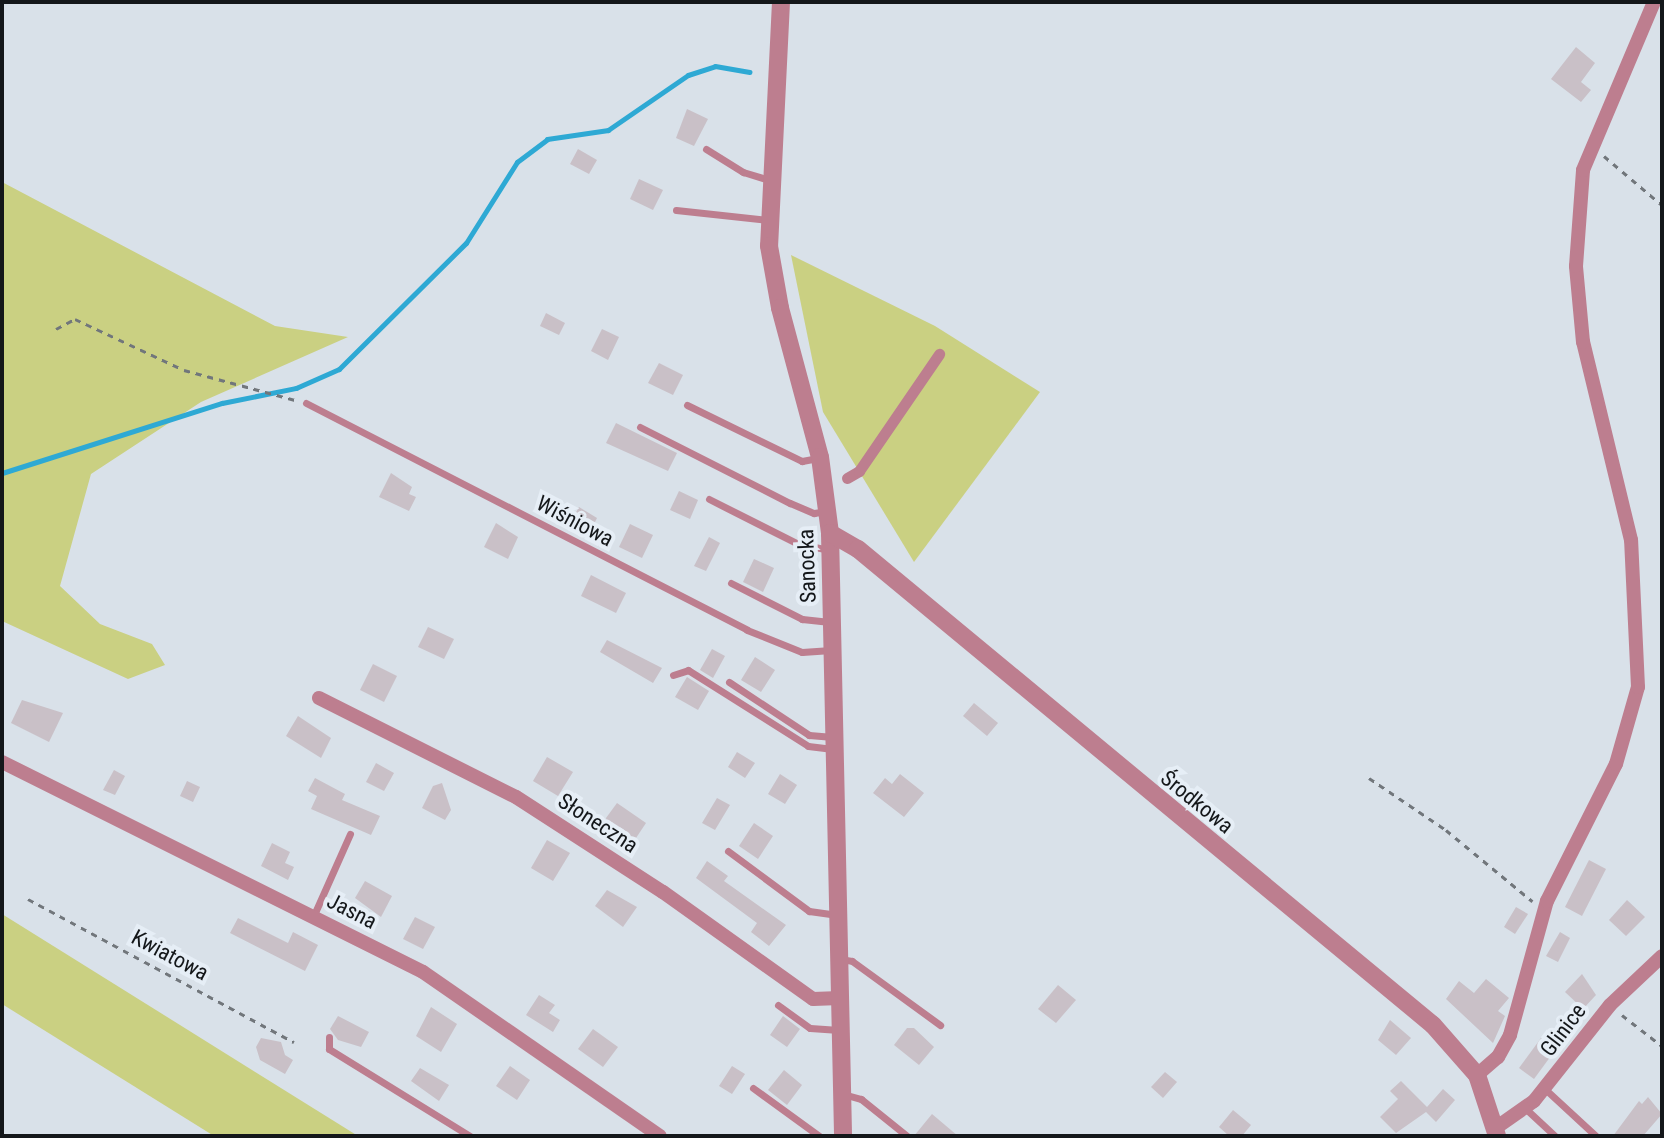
<!DOCTYPE html>
<meta charset="utf-8">
<style>
body{margin:0}
#map{position:relative;width:1664px;height:1138px;overflow:hidden;background:#d9e1e9;font-family:"Roboto Condensed",sans-serif}
div>[style]{position:absolute}
.green>*{inset:0;background:#cad082}
.stream>*{height:5px;margin:-2.5px;padding:0 2.5px;transform-origin:2.5px;border-radius:2.5px;background:#2ea9d4}
.building>*{inset:0;background:#c9c0c7}
.path>*{height:3px;margin-top:-1.5px;transform-origin:0;background:repeating-linear-gradient(90deg,#71767b 0 6px,transparent 0 12px)}
.service>*{height:7px;margin:-3.5px;padding:0 3.5px;transform-origin:3.5px;border-radius:3.5px;background:#bd7e8f}
.pedestrian>*{height:11px;margin:-5.5px;padding:0 5.5px;transform-origin:5.5px;border-radius:5.5px;background:#bd7e8f}
.minor>*{height:14px;margin:-7px;padding:0 7px;transform-origin:7px;border-radius:7px;background:#bd7e8f}
.tertiary>*{height:18px;margin:-9px;padding:0 9px;transform-origin:9px;border-radius:9px;background:#bd7e8f}
span{translate:-50% -50%;white-space:nowrap;text-align:center;line-height:1.15;-webkit-text-stroke:8px #e6eef6;paint-order:stroke}
.street-label{font-size:22px;color:#14171a}
.frame{position:absolute;inset:0;border:4px solid #14171a;pointer-events:none}
</style>
<div id="map">
<div class="green">
<i style="clip-path:polygon(2px 182px,275px 326px,348px 337px,201px 402px,91px 474px,60px 586px,100px 624px,152px 644px,165px 665px,128px 679px,2px 621px)"></i>
<i style="clip-path:polygon(791px 255px,935px 326px,1040px 392px,914px 562px,823px 412px)"></i>
<i style="clip-path:polygon(2px 914px,358px 1136px,214px 1136px,2px 1004px)"></i>
</div>
<div class="stream">
<i style="left:2px;top:473px;width:231px;rotate:-17.7deg"></i>
<i style="left:222px;top:403px;width:76px;rotate:-11.5deg"></i>
<i style="left:296px;top:388px;width:47px;rotate:-23.8deg"></i>
<i style="left:339px;top:369px;width:179px;rotate:-44.8deg"></i>
<i style="left:466px;top:243px;width:96px;rotate:-57.8deg"></i>
<i style="left:517px;top:162px;width:38px;rotate:-37deg"></i>
<i style="left:547px;top:139px;width:62px;rotate:-8.4deg"></i>
<i style="left:608px;top:130px;width:97px;rotate:-34.5deg"></i>
<i style="left:688px;top:75px;width:28px;rotate:-18deg"></i>
<i style="left:715px;top:66px;width:35px;rotate:10deg"></i>
</div>
<div class="building">
<i style="clip-path:polygon(1576px 47px,1595px 63px,1581px 82px,1591px 90px,1581px 102px,1551px 79px)"></i>
<i style="clip-path:polygon(687px 109px,708px 119px,694px 146px,676px 138px)"></i>
<i style="clip-path:polygon(578px 149px,597px 160px,589px 174px,570px 164px)"></i>
<i style="clip-path:polygon(639px 179px,663px 190px,653px 210px,630px 199px)"></i>
<i style="clip-path:polygon(546px 313px,565px 323px,559px 335px,540px 326px)"></i>
<i style="clip-path:polygon(602px 329px,619px 337px,608px 360px,591px 351px)"></i>
<i style="clip-path:polygon(659px 363px,683px 375px,673px 395px,648px 383px)"></i>
<i style="clip-path:polygon(616px 423px,677px 453px,668px 471px,606px 443px)"></i>
<i style="clip-path:polygon(391px 473px,412px 487px,409px 494px,416px 497px,409px 511px,379px 497px)"></i>
<i style="clip-path:polygon(679px 491px,698px 500px,690px 519px,670px 510px)"></i>
<i style="clip-path:polygon(579px 507px,597px 518px,589px 534px,570px 523px)"></i>
<i style="clip-path:polygon(496px 523px,518px 537px,508px 559px,484px 547px)"></i>
<i style="clip-path:polygon(630px 524px,653px 535px,642px 558px,619px 547px)"></i>
<i style="clip-path:polygon(709px 537px,720px 543px,706px 571px,694px 566px)"></i>
<i style="clip-path:polygon(754px 559px,774px 568px,763px 592px,743px 582px)"></i>
<i style="clip-path:polygon(591px 575px,626px 593px,616px 613px,581px 596px)"></i>
<i style="clip-path:polygon(428px 627px,454px 639px,444px 659px,418px 647px)"></i>
<i style="clip-path:polygon(607px 640px,662px 668px,653px 683px,600px 652px)"></i>
<i style="clip-path:polygon(712px 649px,725px 656px,713px 678px,700px 670px)"></i>
<i style="clip-path:polygon(755px 657px,775px 670px,761px 692px,741px 680px)"></i>
<i style="clip-path:polygon(373px 664px,397px 676px,384px 702px,360px 690px)"></i>
<i style="clip-path:polygon(687px 677px,709px 691px,698px 710px,675px 697px)"></i>
<i style="clip-path:polygon(22px 700px,63px 713px,49px 742px,11px 723px)"></i>
<i style="clip-path:polygon(974px 703px,998px 723px,987px 736px,963px 716px)"></i>
<i style="clip-path:polygon(298px 716px,331px 738px,321px 758px,286px 736px)"></i>
<i style="clip-path:polygon(737px 752px,755px 763px,745px 778px,728px 767px)"></i>
<i style="clip-path:polygon(547px 757px,573px 772px,558px 796px,533px 781px)"></i>
<i style="clip-path:polygon(376px 763px,394px 773px,384px 791px,366px 782px)"></i>
<i style="clip-path:polygon(114px 770px,125px 776px,115px 795px,103px 790px)"></i>
<i style="clip-path:polygon(780px 774px,797px 785px,785px 804px,768px 794px)"></i>
<i style="clip-path:polygon(900px 774px,924px 793px,904px 817px,873px 793px,885px 778px,892px 784px)"></i>
<i style="clip-path:polygon(315px 778px,345px 794px,342px 800px,380px 816px,371px 835px,311px 809px,317px 796px,308px 791px)"></i>
<i style="clip-path:polygon(187px 781px,200px 787px,193px 802px,180px 796px)"></i>
<i style="clip-path:polygon(442px 783px,451px 810px,445px 820px,422px 808px,433px 786px)"></i>
<i style="clip-path:polygon(717px 798px,730px 805px,715px 830px,702px 823px)"></i>
<i style="clip-path:polygon(617px 803px,646px 823px,632px 844px,609px 829px,606px 818px)"></i>
<i style="clip-path:polygon(754px 823px,773px 836px,758px 859px,739px 846px)"></i>
<i style="clip-path:polygon(547px 840px,570px 853px,553px 881px,531px 868px)"></i>
<i style="clip-path:polygon(272px 843px,290px 852px,285px 863px,294px 867px,288px 880px,261px 866px)"></i>
<i style="clip-path:polygon(1589px 860px,1606px 869px,1582px 916px,1565px 907px)"></i>
<i style="clip-path:polygon(707px 861px,728px 876px,724px 881px,786px 925px,769px 946px,751px 932px,757px 923px,696px 878px)"></i>
<i style="clip-path:polygon(365px 881px,392px 896px,381px 917px,355px 898px)"></i>
<i style="clip-path:polygon(607px 890px,637px 907px,623px 927px,595px 906px)"></i>
<i style="clip-path:polygon(1627px 900px,1645px 917px,1626px 936px,1609px 920px)"></i>
<i style="clip-path:polygon(1516px 907px,1528px 914px,1515px 934px,1504px 927px)"></i>
<i style="clip-path:polygon(415px 917px,435px 927px,423px 949px,403px 939px)"></i>
<i style="clip-path:polygon(238px 918px,288px 943px,293px 932px,318px 945px,305px 971px,230px 933px)"></i>
<i style="clip-path:polygon(1560px 932px,1570px 938px,1558px 962px,1546px 956px)"></i>
<i style="clip-path:polygon(1582px 974px,1596px 995px,1583px 1009px,1565px 992px)"></i>
<i style="clip-path:polygon(1486px 979px,1509px 998px,1498px 1011px,1505px 1016px,1493px 1043px,1446px 999px,1459px 981px,1474px 993px)"></i>
<i style="clip-path:polygon(1058px 985px,1076px 1000px,1056px 1023px,1038px 1009px)"></i>
<i style="clip-path:polygon(539px 995px,555px 1005px,549px 1013px,560px 1020px,553px 1032px,526px 1015px)"></i>
<i style="clip-path:polygon(431px 1007px,457px 1024px,441px 1052px,416px 1036px)"></i>
<i style="clip-path:polygon(338px 1016px,369px 1032px,361px 1047px,338px 1040px,330px 1029px)"></i>
<i style="clip-path:polygon(783px 1016px,800px 1029px,787px 1047px,770px 1035px)"></i>
<i style="clip-path:polygon(1390px 1020px,1411px 1038px,1396px 1055px,1378px 1040px)"></i>
<i style="clip-path:polygon(907px 1028px,914px 1028px,934px 1047px,919px 1065px,894px 1045px)"></i>
<i style="clip-path:polygon(593px 1029px,618px 1047px,603px 1067px,578px 1049px)"></i>
<i style="clip-path:polygon(261px 1038px,281px 1042px,285px 1055px,293px 1060px,285px 1074px,260px 1060px,256px 1047px)"></i>
<i style="clip-path:polygon(1541px 1038px,1556px 1049px,1534px 1079px,1519px 1068px)"></i>
<i style="clip-path:polygon(510px 1066px,530px 1080px,517px 1100px,496px 1086px)"></i>
<i style="clip-path:polygon(732px 1066px,745px 1074px,732px 1094px,719px 1086px)"></i>
<i style="clip-path:polygon(420px 1068px,449px 1085px,439px 1101px,411px 1081px)"></i>
<i style="clip-path:polygon(784px 1070px,802px 1085px,787px 1105px,768px 1090px)"></i>
<i style="clip-path:polygon(1165px 1072px,1177px 1082px,1163px 1098px,1151px 1087px)"></i>
<i style="clip-path:polygon(1401px 1081px,1427px 1107px,1443px 1089px,1455px 1100px,1436px 1122px,1426px 1112px,1396px 1133px,1380px 1117px,1398px 1099px,1390px 1091px)"></i>
<i style="clip-path:polygon(1648px 1097px,1662px 1114px,1643px 1136px,1613px 1136px,1639px 1101px,1642px 1104px)"></i>
<i style="clip-path:polygon(1233px 1110px,1251px 1125px,1242px 1136px,1229px 1136px,1219px 1127px)"></i>
<i style="clip-path:polygon(932px 1114px,958px 1136px,914px 1136px)"></i>
</div>
<div class="path">
<i style="left:1604px;top:156px;width:76px;rotate:40.2deg"></i>
<i style="left:56px;top:329px;width:21px;rotate:-28deg"></i>
<i style="left:75px;top:319px;width:120px;rotate:25.1deg"></i>
<i style="left:184px;top:370px;width:115px;rotate:15.1deg"></i>
<i style="left:1369px;top:778px;width:93px;rotate:34deg"></i>
<i style="left:1446px;top:830px;width:112px;rotate:39.5deg"></i>
<i style="left:28px;top:899px;width:302px;rotate:28.3deg"></i>
<i style="left:1622px;top:1015px;width:51px;rotate:37.8deg"></i>
</div>
<div class="service">
<i style="left:706px;top:149px;width:44px;rotate:31.9deg"></i>
<i style="left:743px;top:172px;width:27px;rotate:17deg"></i>
<i style="left:676px;top:210px;width:93px;rotate:6.2deg"></i>
<i style="left:306px;top:403px;width:496px;rotate:27.2deg"></i>
<i style="left:747px;top:630px;width:59px;rotate:21.8deg"></i>
<i style="left:802px;top:652px;width:29px;rotate:-4deg"></i>
<i style="left:687px;top:405px;width:128px;rotate:26deg"></i>
<i style="left:802px;top:461px;width:16px;rotate:-11deg"></i>
<i style="left:640px;top:427px;width:168px;rotate:26.9deg"></i>
<i style="left:790px;top:503px;width:26px;rotate:23deg"></i>
<i style="left:814px;top:513px;width:12px;rotate:-9deg"></i>
<i style="left:709px;top:499px;width:97px;rotate:26.8deg"></i>
<i style="left:796px;top:543px;width:33px;rotate:12deg"></i>
<i style="left:731px;top:583px;width:80px;rotate:26.9deg"></i>
<i style="left:802px;top:619px;width:28px;rotate:6deg"></i>
<i style="left:673px;top:675px;width:16px;rotate:-18deg"></i>
<i style="left:688px;top:670px;width:142px;rotate:32.3deg"></i>
<i style="left:808px;top:746px;width:25px;rotate:7deg"></i>
<i style="left:729px;top:682px;width:96px;rotate:33.5deg"></i>
<i style="left:809px;top:735px;width:24px;rotate:5deg"></i>
<i style="left:728px;top:851px;width:101px;rotate:36.5deg"></i>
<i style="left:809px;top:911px;width:27px;rotate:8deg"></i>
<i style="left:313px;top:917px;width:91px;rotate:-66deg"></i>
<i style="left:840px;top:959px;width:12px;rotate:9deg"></i>
<i style="left:852px;top:961px;width:109px;rotate:36deg"></i>
<i style="left:778px;top:1005px;width:39px;rotate:36deg"></i>
<i style="left:810px;top:1028px;width:29px;rotate:4deg"></i>
<i style="left:329px;top:1037px;width:12px;rotate:90deg"></i>
<i style="left:329px;top:1049px;width:166px;rotate:31.7deg"></i>
<i style="left:753px;top:1088px;width:82px;rotate:36deg"></i>
<i style="left:1545px;top:1089px;width:69px;rotate:42.7deg"></i>
<i style="left:843px;top:1094px;width:19px;rotate:16deg"></i>
<i style="left:861px;top:1099px;width:59px;rotate:38.8deg"></i>
<i style="left:1525px;top:1108px;width:41px;rotate:43deg"></i>
</div>
<div class="pedestrian">
<i style="left:847px;top:478px;width:14px;rotate:-30deg"></i>
<i style="left:859px;top:471px;width:142px;rotate:-55.6deg"></i>
</div>
<div class="minor">
<i style="left:319px;top:698px;width:220px;rotate:26.7deg"></i>
<i style="left:516px;top:797px;width:175px;rotate:32.9deg"></i>
<i style="left:663px;top:892px;width:184px;rotate:35.5deg"></i>
<i style="left:813px;top:999px;width:27px;rotate:-2deg"></i>
<i style="left:2px;top:762px;width:470px;rotate:26.5deg"></i>
<i style="left:423px;top:972px;width:288px;rotate:34.7deg"></i>
<i style="left:1477px;top:1075px;width:28px;rotate:-41deg"></i>
<i style="left:1498px;top:1057px;width:25px;rotate:-61deg"></i>
<i style="left:1510px;top:1035px;width:139px;rotate:-74.6deg"></i>
<i style="left:1547px;top:901px;width:153px;rotate:-63.3deg"></i>
<i style="left:1616px;top:764px;width:80px;rotate:-74.1deg"></i>
<i style="left:1638px;top:687px;width:147px;rotate:-92.7deg"></i>
<i style="left:1631px;top:540px;width:204px;rotate:-103.6deg"></i>
<i style="left:1583px;top:342px;width:76px;rotate:-95.3deg"></i>
<i style="left:1576px;top:266px;width:96px;rotate:-85.8deg"></i>
<i style="left:1583px;top:170px;width:182px;rotate:-67.1deg"></i>
<i style="left:1497px;top:1127px;width:45px;rotate:-35.1deg"></i>
<i style="left:1534px;top:1101px;width:122px;rotate:-51.6deg"></i>
<i style="left:1610px;top:1005px;width:71px;rotate:-43.3deg"></i>
</div>
<div class="tertiary">
<i style="left:781px;top:2px;width:244px;rotate:92.8deg"></i>
<i style="left:769px;top:246px;width:63px;rotate:79.9deg"></i>
<i style="left:780px;top:308px;width:154px;rotate:75deg"></i>
<i style="left:820px;top:457px;width:77px;rotate:82.5deg"></i>
<i style="left:830px;top:533px;width:603px;rotate:88.76deg"></i>
<i style="left:830px;top:533px;width:32px;rotate:30deg"></i>
<i style="left:858px;top:549px;width:746px;rotate:39.62deg"></i>
<i style="left:1433px;top:1025px;width:67px;rotate:48.7deg"></i>
<i style="left:1477px;top:1075px;width:64px;rotate:71.8deg"></i>
</div>
<div class="street-label">
<span style="left:575px;top:521px;rotate:28deg">Wiśniowa</span>
<span style="left:807px;top:566px;rotate:-92deg">Sanocka</span>
<span style="left:1197px;top:802px;rotate:39deg">Środkowa</span>
<span style="left:598px;top:823px;rotate:33deg">Słoneczna</span>
<span style="left:352px;top:911px;rotate:27deg">Jasna</span>
<span style="left:170px;top:955px;rotate:28deg">Kwiatowa</span>
<span style="left:1563px;top:1030px;rotate:-53deg">Glinice</span>
</div>
<div class="frame"></div>
</div>
